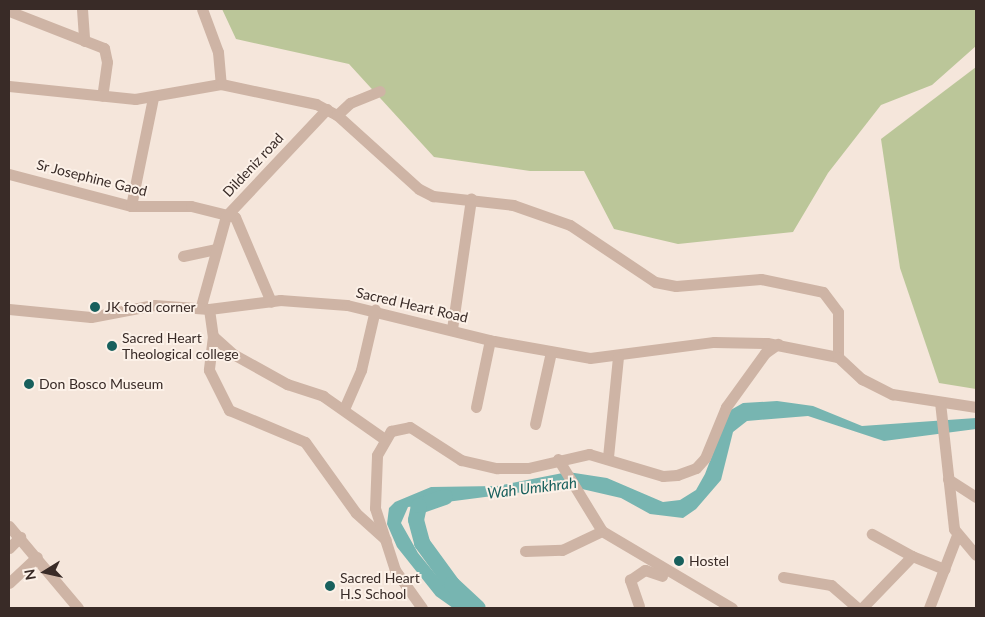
<!DOCTYPE html>
<style>
body{margin:0}
#map{position:relative;width:985px;height:617px;overflow:hidden;background:#f5e6db;font-family:Lato,sans-serif}
div>[style]{position:absolute}
.green>*{inset:0;background:#bbc699}
.water>*{inset:0;background:#77b5b1}
.river>*{height:16px;margin:-8px;padding:0 8px;transform-origin:8px;border-radius:8px;background:#77b5b1}
.minor>*{height:11px;margin:-5.5px;padding:0 5.5px;transform-origin:5.5px;border-radius:5.5px;background:#ceb4a5}
.dots>*{width:14px;height:14px;translate:-50% -50%;box-sizing:border-box;border:2px solid #fcf1e8;border-radius:50%}
span{translate:-50% -50%;white-space:nowrap;text-align:center;line-height:1.15;-webkit-text-stroke:4px #fcf1e8;paint-order:stroke}
.street-label{font-size:14px;color:#392b27}
.poi-label{font-size:14px;color:#392b27}
.left{translate:0 -50%;text-align:left}
.water-label{font-size:15px;color:#18605d;font-style:italic}
.frame{position:absolute;inset:0;border:10px solid #392b27;pointer-events:none}
.north{position:absolute;left:20px;top:547px;width:50px;height:50px;-webkit-text-stroke:4px #fcf1e8;paint-order:stroke;rotate:260deg;font-size:14px;font-weight:700;line-height:20px;text-align:center;color:#392b27}
.north::after{content:'';display:block;margin:auto;width:18px;height:22px;background:#392b27;clip-path:polygon(50% 0,100% 100%,50% 72%,0 100%)}
</style>
<div id="map">
<div class="green">
<i style="clip-path:polygon(222px 9px,976px 9px,976px 46px,932px 85px,881px 105px,828px 173px,793px 232px,678px 244px,614px 229px,584px 171px,530px 171px,434px 157px,349px 64px,236px 39px)"></i>
<i style="clip-path:polygon(976px 67px,976px 389px,939px 383px,900px 268px,881px 139px)"></i>
</div>
<div class="water">
<i style="clip-path:polygon(777px 401px,813px 406px,862px 426px,976px 418px,976px 429px,884px 441px,808px 416px,747px 421px,733px 432px,721px 480px,696px 509px,683px 518px,650px 514px,621px 498px,569px 486px,408px 507px,401px 523px,418px 553px,445px 586px,479px 608px,453px 608px,436px 596px,397px 547px,387px 524px,389px 508px,395px 502px,431px 487px,497px 486px,568px 472px,607px 478px,663px 502px,680px 500px,696px 490px,705px 474px,729px 411px,743px 403px)"></i>
</div>
<div class="river">
<i style="left:445px;top:497px;width:28px;rotate:161deg"></i>
<i style="left:419px;top:506px;width:14px;rotate:102deg"></i>
<i style="left:416px;top:520px;width:24px;rotate:75deg"></i>
<i style="left:422px;top:543px;width:51px;rotate:53.8deg"></i>
<i style="left:452px;top:584px;width:35px;rotate:43deg"></i>
</div>
<div class="minor">
<i style="left:82px;top:9px;width:32px;rotate:86deg"></i>
<i style="left:202px;top:9px;width:46px;rotate:69.6deg"></i>
<i style="left:218px;top:52px;width:32px;rotate:85deg"></i>
<i style="left:9px;top:11px;width:102px;rotate:21.3deg"></i>
<i style="left:104px;top:48px;width:14px;rotate:78deg"></i>
<i style="left:107px;top:62px;width:34px;rotate:98deg"></i>
<i style="left:9px;top:86px;width:127px;rotate:5.9deg"></i>
<i style="left:135px;top:99px;width:87px;rotate:-9.9deg"></i>
<i style="left:221px;top:84px;width:97px;rotate:11.9deg"></i>
<i style="left:316px;top:104px;width:24px;rotate:28deg"></i>
<i style="left:337px;top:115px;width:110px;rotate:42.1deg"></i>
<i style="left:419px;top:189px;width:16px;rotate:27deg"></i>
<i style="left:433px;top:196px;width:81px;rotate:6.4deg"></i>
<i style="left:513px;top:205px;width:60px;rotate:19.3deg"></i>
<i style="left:570px;top:225px;width:102px;rotate:33.8deg"></i>
<i style="left:655px;top:282px;width:21px;rotate:11deg"></i>
<i style="left:676px;top:286px;width:85px;rotate:-4.7deg"></i>
<i style="left:761px;top:279px;width:63px;rotate:11.8deg"></i>
<i style="left:823px;top:292px;width:25px;rotate:53deg"></i>
<i style="left:838px;top:312px;width:45px;rotate:90deg"></i>
<i style="left:337px;top:115px;width:18px;rotate:-43deg"></i>
<i style="left:350px;top:103px;width:32px;rotate:-22deg"></i>
<i style="left:9px;top:174px;width:126px;rotate:14.7deg"></i>
<i style="left:131px;top:206px;width:60px"></i>
<i style="left:191px;top:206px;width:45px;rotate:14deg"></i>
<i style="left:235px;top:217px;width:92px;rotate:67deg"></i>
<i style="left:131px;top:206px;width:110px;rotate:-78.5deg"></i>
<i style="left:183px;top:256px;width:33px;rotate:-12deg"></i>
<i style="left:201px;top:306px;width:93px;rotate:-74.5deg"></i>
<i style="left:226px;top:216px;width:147px;rotate:-46.7deg"></i>
<i style="left:9px;top:309px;width:82px;rotate:5.6deg"></i>
<i style="left:91px;top:317px;width:64px;rotate:-10.8deg"></i>
<i style="left:154px;top:305px;width:55px;rotate:4.2deg"></i>
<i style="left:209px;top:309px;width:72px;rotate:-7.2deg"></i>
<i style="left:280px;top:300px;width:67px;rotate:4.3deg"></i>
<i style="left:347px;top:305px;width:151px;rotate:13.8deg"></i>
<i style="left:494px;top:341px;width:97px;rotate:10deg"></i>
<i style="left:590px;top:358px;width:125px;rotate:-7.4deg"></i>
<i style="left:714px;top:342px;width:53px;rotate:1.1deg"></i>
<i style="left:767px;top:343px;width:72px;rotate:11.2deg"></i>
<i style="left:838px;top:357px;width:33px;rotate:43deg"></i>
<i style="left:862px;top:379px;width:34px;rotate:27deg"></i>
<i style="left:892px;top:394px;width:85px;rotate:8.8deg"></i>
<i style="left:209px;top:309px;width:27px;rotate:82deg"></i>
<i style="left:213px;top:336px;width:27px;rotate:42deg"></i>
<i style="left:233px;top:354px;width:62px;rotate:29.1deg"></i>
<i style="left:287px;top:384px;width:38px;rotate:18deg"></i>
<i style="left:323px;top:396px;width:73px;rotate:35deg"></i>
<i style="left:452px;top:329px;width:132px;rotate:-81.7deg"></i>
<i style="left:213px;top:336px;width:34px;rotate:97deg"></i>
<i style="left:209px;top:370px;width:45px;rotate:63.4deg"></i>
<i style="left:229px;top:410px;width:82px;rotate:22.8deg"></i>
<i style="left:305px;top:442px;width:87px;rotate:54.3deg"></i>
<i style="left:356px;top:513px;width:40px;rotate:42deg"></i>
<i style="left:940px;top:402px;width:128px;rotate:83.7deg"></i>
<i style="left:954px;top:529px;width:34px;rotate:50deg"></i>
<i style="left:476px;top:407px;width:68px;rotate:-78.2deg"></i>
<i style="left:344px;top:409px;width:43px;rotate:-66.4deg"></i>
<i style="left:361px;top:370px;width:62px;rotate:-76.9deg"></i>
<i style="left:535px;top:424px;width:74px;rotate:-77.5deg"></i>
<i style="left:608px;top:457px;width:100px;rotate:-84.3deg"></i>
<i style="left:558px;top:459px;width:84px;rotate:58.6deg"></i>
<i style="left:602px;top:531px;width:151px;rotate:30.6deg"></i>
<i style="left:948px;top:479px;width:33px;rotate:33deg"></i>
<i style="left:9px;top:526px;width:107px;rotate:49.9deg"></i>
<i style="left:9px;top:548px;width:16px;rotate:-45deg"></i>
<i style="left:525px;top:551px;width:37px;rotate:-2deg"></i>
<i style="left:562px;top:550px;width:44px;rotate:-25.4deg"></i>
<i style="left:912px;top:556px;width:35px;rotate:22deg"></i>
<i style="left:783px;top:577px;width:49px;rotate:9.5deg"></i>
<i style="left:831px;top:585px;width:35px;rotate:41deg"></i>
<i style="left:9px;top:583px;width:38px;rotate:-43deg"></i>
<i style="left:639px;top:606px;width:28px;rotate:-109deg"></i>
<i style="left:630px;top:580px;width:18px;rotate:-34deg"></i>
<i style="left:645px;top:570px;width:18px;rotate:19deg"></i>
<i style="left:422px;top:608px;width:47px;rotate:-125.4deg"></i>
<i style="left:395px;top:570px;width:65px;rotate:-107.9deg"></i>
<i style="left:375px;top:508px;width:53px;rotate:-87.8deg"></i>
<i style="left:377px;top:455px;width:28px;rotate:-60deg"></i>
<i style="left:391px;top:431px;width:19px;rotate:-12deg"></i>
<i style="left:410px;top:427px;width:61px;rotate:32.9deg"></i>
<i style="left:461px;top:460px;width:37px;rotate:13deg"></i>
<i style="left:497px;top:468px;width:31px"></i>
<i style="left:528px;top:468px;width:63px;rotate:-12.9deg"></i>
<i style="left:589px;top:454px;width:77px;rotate:16.6deg"></i>
<i style="left:663px;top:476px;width:14px;rotate:-4deg"></i>
<i style="left:677px;top:475px;width:20px;rotate:-20deg"></i>
<i style="left:696px;top:468px;width:13px;rotate:-48deg"></i>
<i style="left:705px;top:458px;width:55px;rotate:-67.6deg"></i>
<i style="left:726px;top:407px;width:67px;rotate:-54.2deg"></i>
<i style="left:765px;top:353px;width:16px;rotate:-35deg"></i>
<i style="left:862px;top:608px;width:72px;rotate:-46.1deg"></i>
<i style="left:912px;top:556px;width:46px;rotate:-151.2deg"></i>
<i style="left:929px;top:608px;width:78px;rotate:-69deg"></i>
</div>
<div class="dots">
<i style="left:95px;top:307px;background:#18605d"></i>
<i style="left:112px;top:346px;background:#18605d"></i>
<i style="left:29px;top:384px;background:#18605d"></i>
<i style="left:679px;top:561px;background:#18605d"></i>
<i style="left:330px;top:586px;background:#18605d"></i>
</div>
<div class="street-label">
<span style="left:253px;top:165px;rotate:-47deg">Dildeniz road</span>
<span style="left:92px;top:178px;rotate:14deg">Sr Josephine Gaod</span>
<span style="left:412px;top:305px;rotate:13deg">Sacred Heart Road</span>
</div>
<div class="poi-label">
<span class="left" style="left:105px;top:307px">JK food corner</span>
<span class="left" style="left:122px;top:346px">Sacred Heart<br>Theological college</span>
<span class="left" style="left:39px;top:384px">Don Bosco Museum</span>
<span class="left" style="left:689px;top:561px">Hostel</span>
<span class="left" style="left:340px;top:586px">Sacred Heart<br>H.S School</span>
</div>
<div class="water-label">
<span style="left:532px;top:488px;rotate:-7deg">Wah Umkhrah</span>
</div>
<div class="frame"></div>
<div class="north">N</div>
</div>
